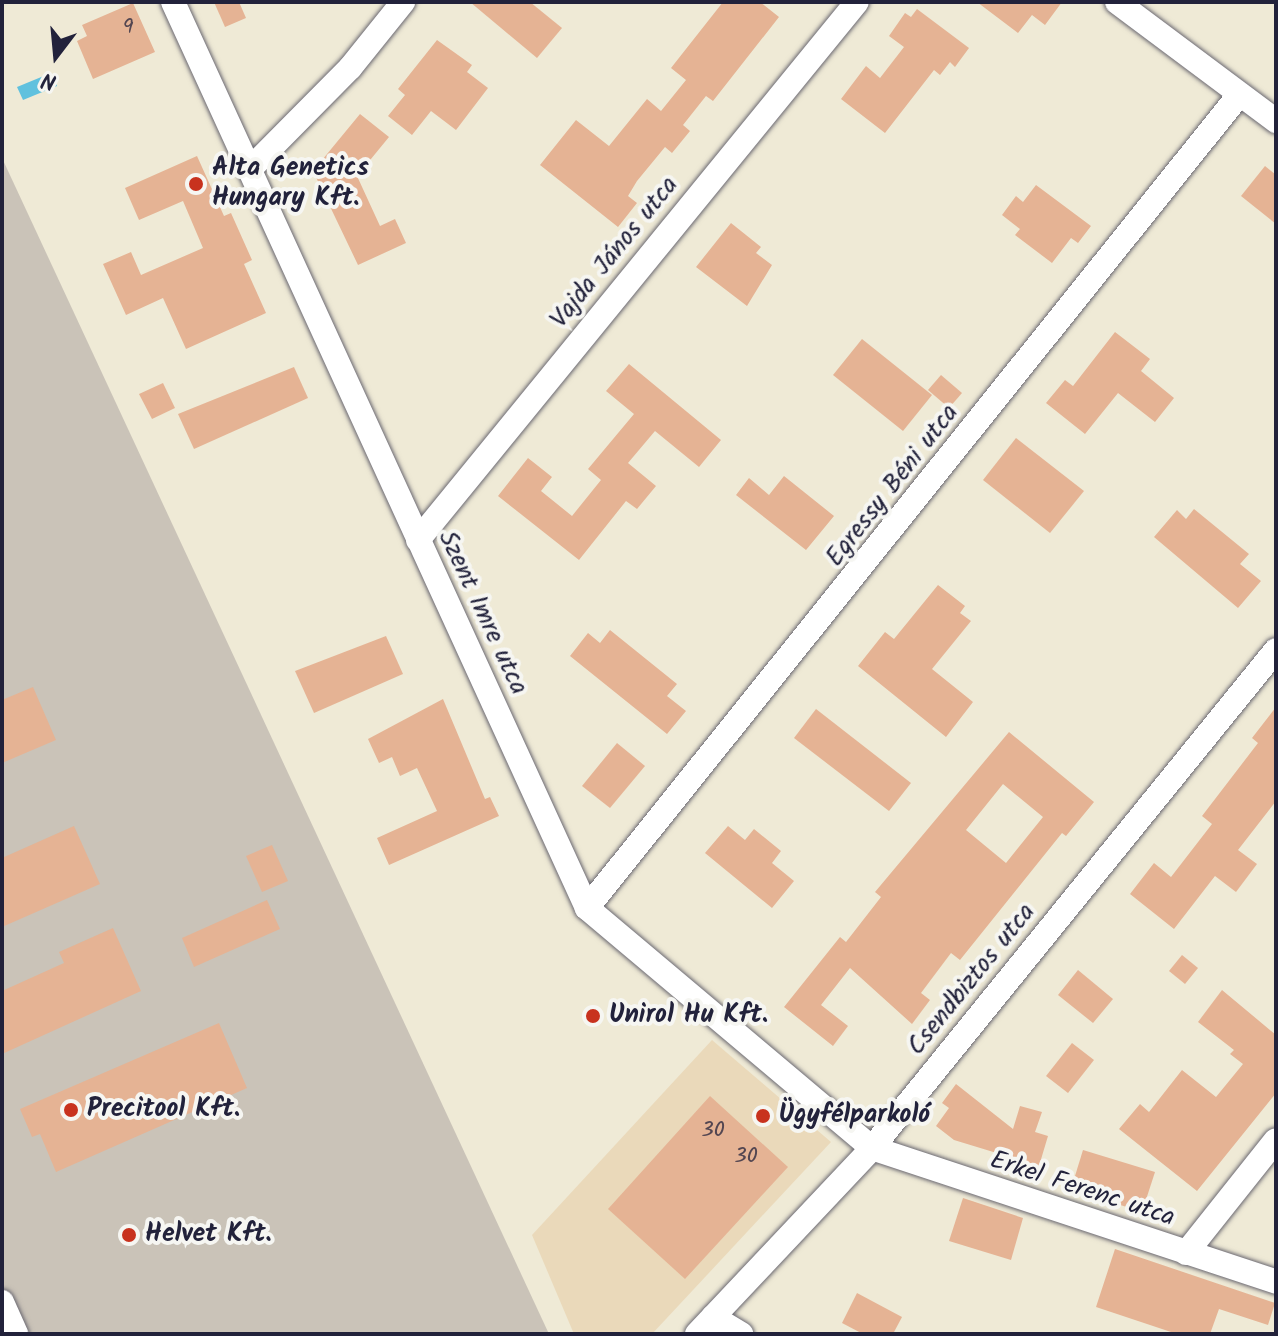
<!DOCTYPE html>
<meta charset="utf-8">
<style>
body{margin:0}
#map{position:relative;width:1278px;height:1336px;overflow:hidden;background:#efead6;font-family:Kalam,sans-serif}
div>[style]{position:absolute}
.built>*{inset:0;background:#ead9ba}
.industrial>*{inset:0;background:#cac3b8}
.water>*{inset:0;background:#60c1de}
.building>*{inset:0;background:#e5b394}
.roads{filter:drop-shadow(0 0 2px #6a6871) drop-shadow(0 0 2px #6a6871)}
.street>*{height:24px;margin:-12px;padding:0 12px;transform-origin:12px;border-radius:12px;background:#fff}
.dots>*{width:22px;height:22px;translate:-50% -50%;box-sizing:border-box;border:4px solid #f6f6f2;border-radius:50%}
span{translate:-50% -50%;white-space:nowrap;text-align:center;line-height:1.15;-webkit-text-stroke:8px #f6f6f2;paint-order:stroke}
.number-label{font-size:22px;color:#534651}
.number-label span{-webkit-text-stroke-width:0}
.poi-label{font-size:26px;color:#22223b;font-weight:700}
.left{translate:0 -50%;text-align:left}
.street-label{font-size:26px;color:#22223b}
.frame{position:absolute;inset:0;border:4px solid #22223b;pointer-events:none}
.north{position:absolute;left:16px;top:16px;width:80px;height:80px;-webkit-text-stroke:6px #f6f6f2;paint-order:stroke;rotate:196deg;font-size:22px;font-weight:700;line-height:32px;text-align:center;color:#22223b}
.north::after{content:'';display:block;margin:auto;width:28px;height:36px;background:#22223b;clip-path:polygon(50% 0,100% 100%,50% 72%,0 100%)}
</style>
<div id="map">
<div class="built">
<i style="clip-path:polygon(712px 1040px,831px 1142px,652px 1334px,574px 1334px,532px 1235px)"></i>
</div>
<div class="industrial">
<i style="clip-path:polygon(2px 158px,549px 1334px,2px 1334px)"></i>
</div>
<div class="water">
<i style="clip-path:polygon(51px 73px,57px 86px,23px 100px,17px 87px)"></i>
</div>
<div class="building">
<i style="clip-path:polygon(214px 2px,239px 2px,246px 18px,225px 27px)"></i>
<i style="clip-path:polygon(470px 2px,530px 2px,562px 28px,537px 58px)"></i>
<i style="clip-path:polygon(723px 2px,760px 2px,779px 17px,713px 101px,706px 96px,683px 125px,690px 131px,672px 153px,665px 147px,637px 181px,628px 196px,637px 203px,618px 227px,540px 165px,576px 120px,609px 146px,647px 99px,661px 111px,686px 80px,671px 68px)"></i>
<i style="clip-path:polygon(977px 2px,1062px 2px,1045px 25px,1032px 15px,1018px 33px)"></i>
<i style="clip-path:polygon(133px 3px,155px 52px,93px 79px,77px 41px,87px 36px,82px 25px)"></i>
<i style="clip-path:polygon(917px 9px,969px 48px,955px 67px,950px 62px,940px 75px,934px 70px,885px 133px,841px 99px,866px 66px,880px 78px,904px 47px,889px 36px,905px 13px,911px 17px)"></i>
<i style="clip-path:polygon(437px 40px,472px 65px,467px 72px,488px 88px,456px 130px,431px 111px,412px 135px,388px 116px,405px 95px,398px 89px)"></i>
<i style="clip-path:polygon(360px 114px,389px 137px,357px 176px,380px 226px,395px 219px,406px 243px,358px 265px,313px 171px)"></i>
<i style="clip-path:polygon(197px 156px,224px 216px,231px 213px,252px 260px,244px 264px,266px 313px,186px 349px,163px 298px,126px 315px,103px 264px,131px 252px,141px 275px,203px 248px,183px 201px,139px 220px,125px 188px)"></i>
<i style="clip-path:polygon(1265px 166px,1276px 175px,1276px 224px,1241px 196px)"></i>
<i style="clip-path:polygon(1036px 185px,1091px 226px,1078px 243px,1071px 238px,1052px 263px,1015px 235px,1020px 229px,1002px 215px,1016px 196px,1023px 202px)"></i>
<i style="clip-path:polygon(731px 223px,761px 247px,756px 253px,772px 265px,747px 306px,696px 267px)"></i>
<i style="clip-path:polygon(1115px 332px,1150px 359px,1141px 371px,1174px 398px,1155px 422px,1118px 393px,1085px 434px,1046px 403px,1065px 380px,1073px 386px)"></i>
<i style="clip-path:polygon(862px 339px,932px 395px,903px 431px,833px 375px)"></i>
<i style="clip-path:polygon(629px 364px,721px 440px,699px 467px,655px 431px,628px 463px,656px 486px,637px 509px,626px 501px,579px 560px,498px 496px,528px 458px,552px 477px,541px 491px,572px 516px,601px 480px,588px 469px,634px 414px,606px 391px)"></i>
<i style="clip-path:polygon(294px 367px,308px 398px,194px 449px,178px 414px)"></i>
<i style="clip-path:polygon(941px 375px,962px 393px,949px 408px,928px 390px)"></i>
<i style="clip-path:polygon(163px 383px,175px 408px,152px 419px,139px 394px)"></i>
<i style="clip-path:polygon(1016px 438px,1084px 491px,1050px 533px,983px 480px)"></i>
<i style="clip-path:polygon(784px 476px,834px 516px,806px 550px,736px 495px,749px 478px,769px 495px)"></i>
<i style="clip-path:polygon(1194px 509px,1249px 554px,1240px 564px,1261px 581px,1238px 608px,1154px 537px,1177px 510px,1186px 519px)"></i>
<i style="clip-path:polygon(938px 585px,965px 606px,960px 613px,971px 621px,932px 669px,973px 702px,946px 737px,858px 666px,885px 632px,894px 639px)"></i>
<i style="clip-path:polygon(610px 630px,677px 684px,667px 696px,686px 711px,667px 734px,570px 656px,588px 633px,600px 643px)"></i>
<i style="clip-path:polygon(386px 636px,403px 674px,314px 713px,295px 671px)"></i>
<i style="clip-path:polygon(33px 687px,56px 740px,2px 763px,2px 700px)"></i>
<i style="clip-path:polygon(443px 699px,485px 799px,490px 797px,499px 816px,389px 865px,377px 838px,437px 811px,417px 768px,400px 776px,392px 757px,379px 763px,368px 739px)"></i>
<i style="clip-path:polygon(1276px 707px,1276px 801px,1238px 850px,1257px 864px,1236px 892px,1215px 876px,1174px 929px,1130px 894px,1154px 863px,1171px 877px,1212px 824px,1202px 816px,1258px 743px,1252px 738px)"></i>
<i style="clip-path:polygon(816px 709px,911px 783px,889px 811px,794px 738px)"></i>
<i style="clip-path:polygon(evenodd,1009px 732px,1094px 802px,1066px 836px,1062px 833px,960px 960px,951px 953px,921px 993px,930px 1000px,912px 1024px,850px 968px,821px 1005px,848px 1026px,833px 1046px,784px 1007px,840px 937px,846px 942px,881px 897px,875px 892px,1009px 732px,1003px 784px,1043px 817px,1006px 863px,966px 830px,1003px 784px)"></i>
<i style="clip-path:polygon(617px 743px,645px 766px,610px 808px,582px 786px)"></i>
<i style="clip-path:polygon(74px 826px,100px 884px,2px 927px,2px 858px)"></i>
<i style="clip-path:polygon(728px 826px,745px 840px,754px 829px,781px 851px,772px 863px,794px 881px,772px 908px,705px 853px)"></i>
<i style="clip-path:polygon(272px 845px,288px 881px,262px 892px,246px 856px)"></i>
<i style="clip-path:polygon(267px 900px,280px 929px,194px 967px,182px 938px)"></i>
<i style="clip-path:polygon(113px 928px,141px 991px,2px 1054px,2px 991px,64px 963px,59px 952px)"></i>
<i style="clip-path:polygon(1182px 955px,1198px 968px,1185px 984px,1169px 971px)"></i>
<i style="clip-path:polygon(1078px 970px,1113px 999px,1093px 1023px,1058px 995px)"></i>
<i style="clip-path:polygon(1222px 990px,1276px 1035px,1276px 1093px,1197px 1191px,1119px 1129px,1140px 1104px,1149px 1112px,1182px 1070px,1216px 1097px,1243px 1064px,1230px 1054px,1234px 1050px,1198px 1022px)"></i>
<i style="clip-path:polygon(219px 1023px,247px 1088px,56px 1172px,40px 1134px,32px 1137px,20px 1109px)"></i>
<i style="clip-path:polygon(1072px 1043px,1094px 1060px,1068px 1093px,1046px 1076px)"></i>
<i style="clip-path:polygon(956px 1084px,1013px 1129px,1020px 1106px,1042px 1112px,1035px 1132px,1048px 1136px,1039px 1166px,954px 1140px,936px 1126px,949px 1108px,942px 1103px)"></i>
<i style="clip-path:polygon(710px 1096px,788px 1167px,685px 1279px,608px 1209px)"></i>
<i style="clip-path:polygon(1083px 1150px,1155px 1172px,1142px 1212px,1071px 1189px)"></i>
<i style="clip-path:polygon(963px 1198px,1023px 1218px,1011px 1260px,949px 1241px)"></i>
<i style="clip-path:polygon(1115px 1249px,1275px 1303px,1268px 1325px,1219px 1309px,1210px 1334px,1177px 1334px,1096px 1307px)"></i>
<i style="clip-path:polygon(857px 1293px,902px 1317px,893px 1334px,863px 1334px,842px 1323px)"></i>
</div>
<div class="roads">
<div class="street">
<i style="left:173px;top:2px;width:996px;rotate:65.44deg"></i>
<i style="left:587px;top:908px;width:373px;rotate:40.1deg"></i>
<i style="left:872px;top:1148px;width:426px;rotate:18.3deg"></i>
<i style="left:1117px;top:2px;width:199px;rotate:36.8deg"></i>
<i style="left:249px;top:170px;width:144px;rotate:-45.3deg"></i>
<i style="left:350px;top:68px;width:85px;rotate:-51.2deg"></i>
<i style="left:418px;top:540px;width:694px;rotate:-50.79deg"></i>
<i style="left:587px;top:908px;width:1042px;rotate:-51.27deg"></i>
<i style="left:1186px;top:1253px;width:144px;rotate:-51.5deg"></i>
<i style="left:2px;top:1302px;width:35px;rotate:66deg"></i>
<i style="left:713px;top:1317px;width:33px;rotate:31deg"></i>
<i style="left:697px;top:1334px;width:255px;rotate:-46.7deg"></i>
<i style="left:872px;top:1148px;width:641px;rotate:-50.95deg"></i>
</div>
</div>
<div class="dots">
<i style="left:196px;top:184px;background:#c8321e"></i>
<i style="left:593px;top:1016px;background:#c8321e"></i>
<i style="left:71px;top:1110px;background:#c8321e"></i>
<i style="left:763px;top:1116px;background:#c8321e"></i>
<i style="left:129px;top:1235px;background:#c8321e"></i>
</div>
<div class="number-label">
<span style="left:128px;top:28px">9</span>
<span style="left:713px;top:1131px">30</span>
<span style="left:746px;top:1157px">30</span>
</div>
<div class="poi-label">
<span class="left" style="left:212px;top:184px">Alta Genetics<br>Hungary Kft.</span>
<span class="left" style="left:609px;top:1016px">Unirol Hu Kft.</span>
<span class="left" style="left:87px;top:1110px">Precitool Kft.</span>
<span class="left" style="left:779px;top:1116px">Ügyfélparkoló</span>
<span class="left" style="left:145px;top:1235px">Helvet Kft.</span>
</div>
<div class="street-label">
<span style="left:615px;top:253px;rotate:-51deg">Vajda János utca</span>
<span style="left:893px;top:486px;rotate:-52deg">Egressy Béni utca</span>
<span style="left:482px;top:613px;rotate:65deg">Szent Imre utca</span>
<span style="left:972px;top:980px;rotate:-51deg">Csendbiztos utca</span>
<span style="left:1082px;top:1190px;rotate:18deg">Erkel Ferenc utca</span>
</div>
<div class="frame"></div>
<div class="north">N</div>
</div>
